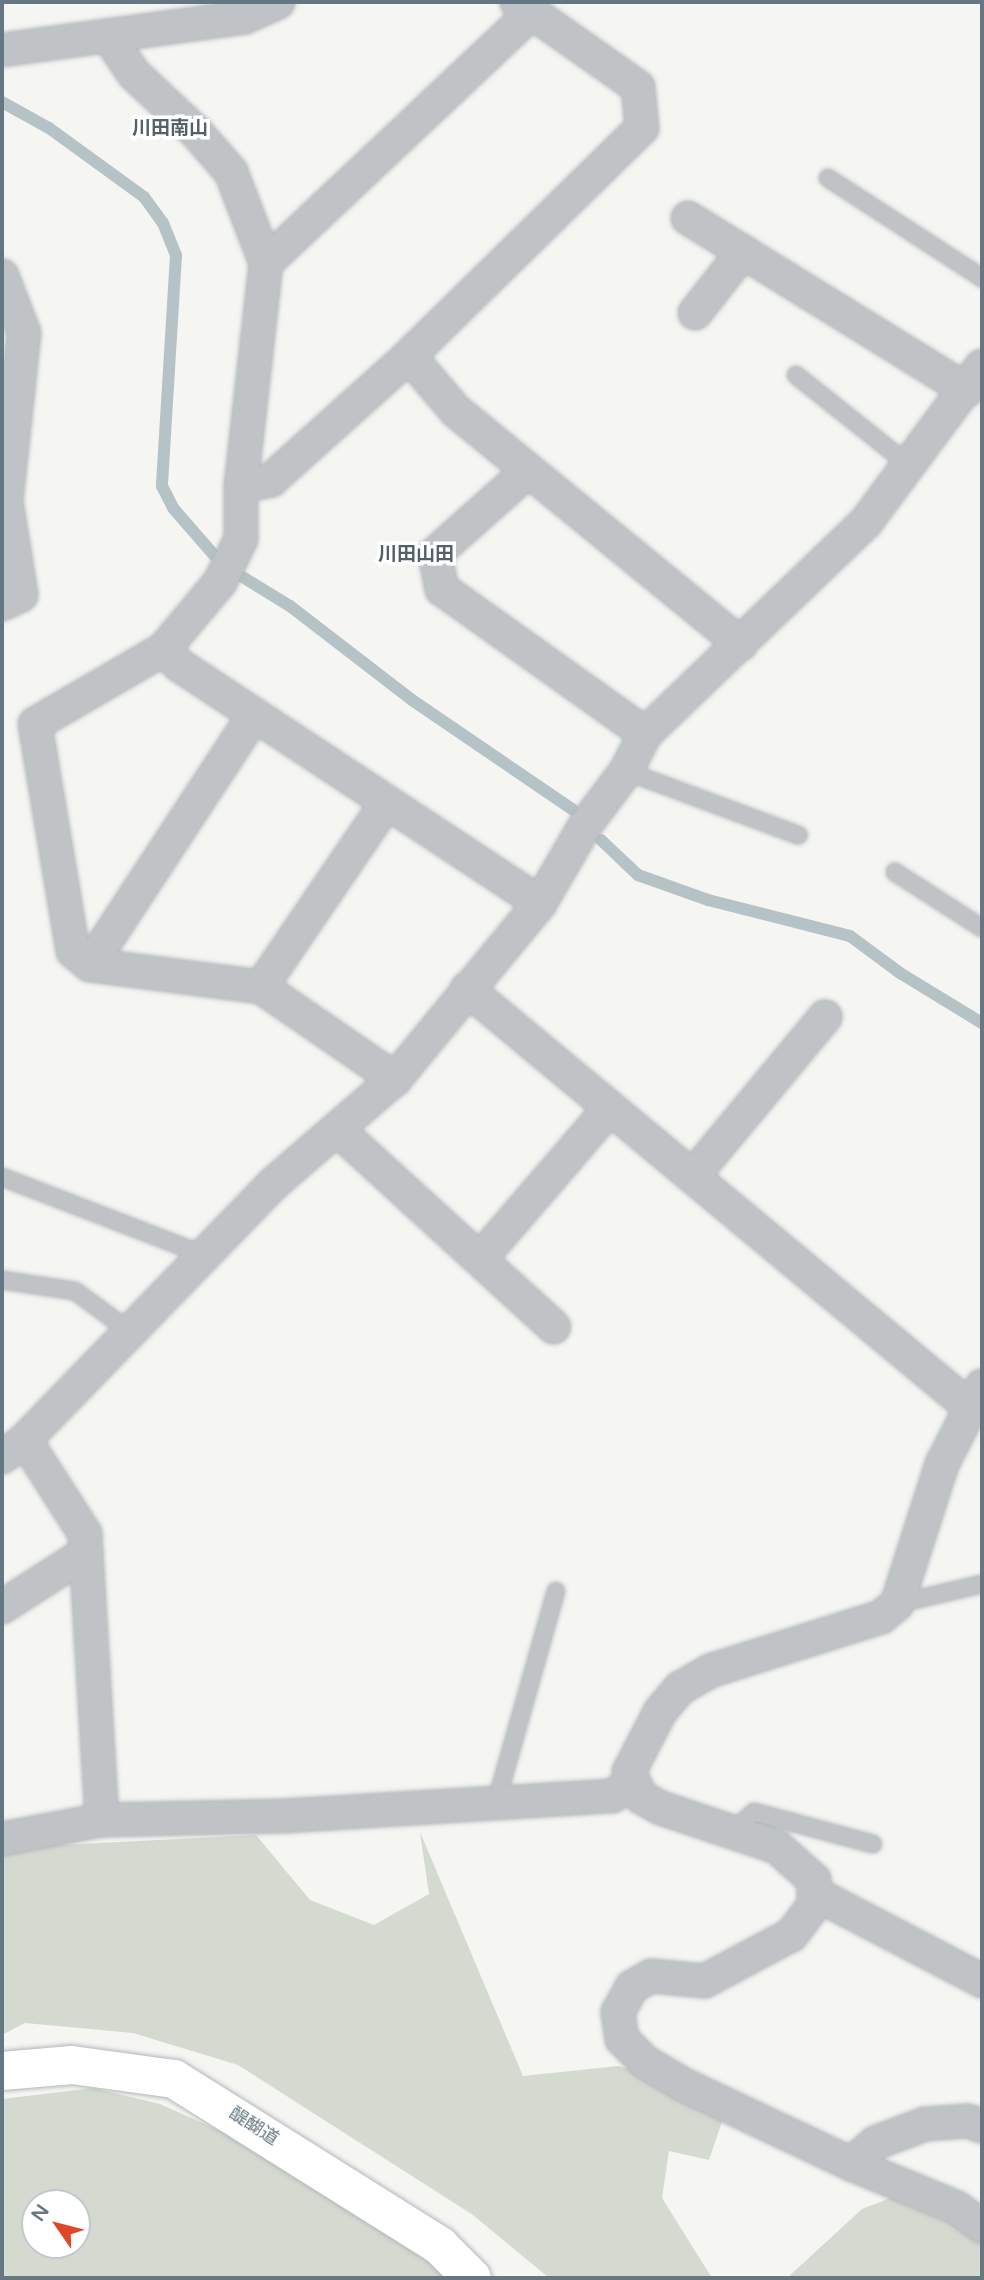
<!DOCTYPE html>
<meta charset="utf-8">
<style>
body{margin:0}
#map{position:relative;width:984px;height:2280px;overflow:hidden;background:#f5f5f2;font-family:"Varela Round","Noto Sans JP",sans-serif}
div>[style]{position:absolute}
.green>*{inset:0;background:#d5dad1}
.stream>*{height:12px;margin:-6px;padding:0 6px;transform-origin:6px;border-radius:6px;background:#b5c3c6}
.roads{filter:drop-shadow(0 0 2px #b1b7bb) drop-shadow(0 0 2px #b1b7bb)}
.service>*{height:16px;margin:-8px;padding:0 8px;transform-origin:8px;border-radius:8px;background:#bfc3c6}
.minor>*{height:32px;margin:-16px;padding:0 16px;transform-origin:16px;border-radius:16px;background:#bfc3c6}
.secondary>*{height:38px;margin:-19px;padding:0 19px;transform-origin:19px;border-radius:19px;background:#fff}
span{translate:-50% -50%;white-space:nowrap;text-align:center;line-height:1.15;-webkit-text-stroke:7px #fff;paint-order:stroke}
.street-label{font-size:18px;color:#657782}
.neighbourhood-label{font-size:19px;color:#536068;font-weight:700}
.frame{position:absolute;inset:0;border:4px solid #657782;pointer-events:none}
.north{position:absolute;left:21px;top:2189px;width:70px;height:70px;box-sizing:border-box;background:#fff;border:2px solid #c1c9cd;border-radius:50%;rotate:305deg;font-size:19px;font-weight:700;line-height:28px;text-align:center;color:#657782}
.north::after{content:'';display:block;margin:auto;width:24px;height:32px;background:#de4729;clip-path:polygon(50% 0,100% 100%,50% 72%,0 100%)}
</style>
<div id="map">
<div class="green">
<i style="clip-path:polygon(420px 1832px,523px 2076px,618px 2066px,645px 2073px,724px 2116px,709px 2160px,669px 2151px,662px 2198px,712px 2278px,549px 2278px,473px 2215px,238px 2065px,133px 2033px,25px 2023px,2px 2035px,2px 1848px,256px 1835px,310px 1900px,374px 1925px,429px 1894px)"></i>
<i style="clip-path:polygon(evenodd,93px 2088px,160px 2104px,247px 2143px,352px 2204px,453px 2278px,2px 2278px,2px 2099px,93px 2088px,35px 2203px,77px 2203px,77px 2245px,35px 2245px,35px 2203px)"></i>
<i style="clip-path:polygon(893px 2197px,923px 2204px,982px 2241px,982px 2278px,787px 2278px,862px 2209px)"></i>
</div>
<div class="stream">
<i style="left:2px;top:102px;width:54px;rotate:29deg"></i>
<i style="left:49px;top:128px;width:117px;rotate:36deg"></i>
<i style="left:144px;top:197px;width:32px;rotate:54deg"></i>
<i style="left:163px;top:223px;width:35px;rotate:68deg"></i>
<i style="left:176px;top:255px;width:231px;rotate:93.5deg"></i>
<i style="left:162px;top:486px;width:25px;rotate:63deg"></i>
<i style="left:173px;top:508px;width:62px;rotate:48.9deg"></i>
<i style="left:241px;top:576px;width:57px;rotate:31.5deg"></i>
<i style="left:290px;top:606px;width:154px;rotate:37.6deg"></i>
<i style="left:412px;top:700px;width:194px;rotate:34.3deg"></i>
<i style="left:601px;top:840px;width:51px;rotate:43.4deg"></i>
<i style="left:638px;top:875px;width:74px;rotate:19.7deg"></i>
<i style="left:708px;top:900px;width:146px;rotate:14.2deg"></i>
<i style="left:850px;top:936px;width:62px;rotate:36.5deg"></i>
<i style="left:900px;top:973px;width:96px;rotate:31.4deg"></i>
</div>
<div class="roads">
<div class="service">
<i style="left:828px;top:178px;width:184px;rotate:33deg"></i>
<i style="left:796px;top:375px;width:146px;rotate:38.6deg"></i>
<i style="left:626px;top:771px;width:184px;rotate:20.4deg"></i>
<i style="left:895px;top:872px;width:103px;rotate:32.8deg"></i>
<i style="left:2px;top:1177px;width:217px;rotate:21.1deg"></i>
<i style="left:2px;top:1280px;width:74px;rotate:8.6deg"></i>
<i style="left:75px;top:1291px;width:66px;rotate:36.3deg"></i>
<i style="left:897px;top:1604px;width:87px;rotate:-13.2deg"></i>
<i style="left:496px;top:1803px;width:220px;rotate:-74.2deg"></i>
<i style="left:734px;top:1829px;width:26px;rotate:-40deg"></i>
<i style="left:754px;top:1812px;width:123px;rotate:15.1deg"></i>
</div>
<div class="minor">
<i style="left:108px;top:36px;width:46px;rotate:55.6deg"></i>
<i style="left:134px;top:74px;width:85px;rotate:43.1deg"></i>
<i style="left:196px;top:132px;width:53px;rotate:48.8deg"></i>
<i style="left:231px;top:172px;width:97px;rotate:69deg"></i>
<i style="left:266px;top:263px;width:224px;rotate:96.4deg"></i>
<i style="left:241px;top:486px;width:53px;rotate:90deg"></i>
<i style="left:241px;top:539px;width:48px;rotate:116deg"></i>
<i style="left:220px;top:582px;width:87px;rotate:129.9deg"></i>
<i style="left:164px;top:649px;width:149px;rotate:149.8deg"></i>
<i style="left:35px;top:724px;width:230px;rotate:80.5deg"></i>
<i style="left:73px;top:951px;width:22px;rotate:39deg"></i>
<i style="left:90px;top:965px;width:172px;rotate:7.3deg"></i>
<i style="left:261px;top:987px;width:163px;rotate:34.5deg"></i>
<i style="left:2px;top:50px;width:245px;rotate:-7.7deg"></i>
<i style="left:245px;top:17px;width:36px;rotate:-24deg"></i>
<i style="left:688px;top:218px;width:328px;rotate:31.7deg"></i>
<i style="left:266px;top:263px;width:363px;rotate:-43.3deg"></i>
<i style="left:2px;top:276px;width:61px;rotate:68.9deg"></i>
<i style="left:24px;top:333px;width:169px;rotate:96.1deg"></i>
<i style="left:6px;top:501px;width:95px;rotate:80.9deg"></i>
<i style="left:21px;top:595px;width:21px;rotate:155deg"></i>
<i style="left:695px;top:313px;width:78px;rotate:-51.8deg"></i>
<i style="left:409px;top:356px;width:72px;rotate:49.5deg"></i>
<i style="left:456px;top:411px;width:368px;rotate:39.3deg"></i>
<i style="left:528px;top:471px;width:125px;rotate:138.3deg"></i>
<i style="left:435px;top:554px;width:36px;rotate:79deg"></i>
<i style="left:442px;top:589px;width:249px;rotate:35.5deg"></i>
<i style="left:241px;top:486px;width:31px;rotate:-11deg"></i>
<i style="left:271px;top:480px;width:186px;rotate:-41.9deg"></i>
<i style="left:409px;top:356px;width:326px;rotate:-44.4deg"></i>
<i style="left:642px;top:128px;width:41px;rotate:-95.6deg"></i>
<i style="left:638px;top:87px;width:148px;rotate:-144.9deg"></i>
<i style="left:164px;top:649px;width:22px;rotate:47deg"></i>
<i style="left:179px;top:665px;width:432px;rotate:33.4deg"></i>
<i style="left:90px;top:965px;width:299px;rotate:-56.7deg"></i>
<i style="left:261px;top:987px;width:222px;rotate:-55.7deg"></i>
<i style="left:467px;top:989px;width:655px;rotate:39.74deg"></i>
<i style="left:338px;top:1130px;width:292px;rotate:42.4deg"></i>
<i style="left:693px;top:1176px;width:207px;rotate:-50.3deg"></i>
<i style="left:480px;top:1259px;width:199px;rotate:-49.3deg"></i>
<i style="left:982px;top:1386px;width:88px;rotate:117.1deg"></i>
<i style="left:942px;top:1464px;width:147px;rotate:107.8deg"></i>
<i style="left:897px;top:1604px;width:21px;rotate:141deg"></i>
<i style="left:881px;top:1617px;width:179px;rotate:162.5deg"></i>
<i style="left:710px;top:1671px;width:34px;rotate:150deg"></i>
<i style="left:680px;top:1688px;width:31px;rotate:130deg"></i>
<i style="left:660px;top:1712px;width:68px;rotate:117.3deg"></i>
<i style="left:629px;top:1772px;width:28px;rotate:64deg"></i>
<i style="left:641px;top:1797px;width:23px;rotate:29deg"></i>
<i style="left:661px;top:1808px;width:122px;rotate:18.6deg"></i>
<i style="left:777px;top:1847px;width:50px;rotate:41.7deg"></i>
<i style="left:814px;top:1880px;width:25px;rotate:90deg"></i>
<i style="left:814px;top:1905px;width:38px;rotate:127deg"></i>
<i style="left:791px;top:1935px;width:98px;rotate:151.9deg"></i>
<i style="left:705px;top:1981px;width:54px;rotate:-174.7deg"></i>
<i style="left:651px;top:1976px;width:22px;rotate:150deg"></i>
<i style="left:632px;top:1987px;width:29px;rotate:119deg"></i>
<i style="left:618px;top:2012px;width:27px;rotate:82deg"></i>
<i style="left:622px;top:2039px;width:33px;rotate:45deg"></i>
<i style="left:645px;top:2062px;width:45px;rotate:30.5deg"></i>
<i style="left:684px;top:2085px;width:185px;rotate:25.3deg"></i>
<i style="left:851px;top:2164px;width:115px;rotate:22.5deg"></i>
<i style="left:957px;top:2208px;width:31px;rotate:36deg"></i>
<i style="left:25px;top:1440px;width:112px;rotate:57.4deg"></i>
<i style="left:85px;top:1534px;width:287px;rotate:86.6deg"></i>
<i style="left:2px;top:1457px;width:29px;rotate:-36deg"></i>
<i style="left:25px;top:1440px;width:355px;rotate:-45.9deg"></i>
<i style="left:272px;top:1185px;width:162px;rotate:-40.8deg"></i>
<i style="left:395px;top:1079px;width:228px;rotate:-50.5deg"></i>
<i style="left:540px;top:903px;width:91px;rotate:-59.8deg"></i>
<i style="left:586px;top:824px;width:66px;rotate:-53deg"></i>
<i style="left:626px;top:771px;width:42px;rotate:-62.8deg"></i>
<i style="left:645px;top:734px;width:306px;rotate:-43.8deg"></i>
<i style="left:866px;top:522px;width:194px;rotate:-53.4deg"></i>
<i style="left:2px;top:1607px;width:100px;rotate:-32.7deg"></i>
<i style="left:2px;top:1839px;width:102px;rotate:-10.8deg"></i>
<i style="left:102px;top:1820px;width:181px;rotate:-1.3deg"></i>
<i style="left:283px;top:1816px;width:330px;rotate:-3.5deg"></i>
<i style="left:612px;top:1796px;width:24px;rotate:-33deg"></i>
<i style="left:814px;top:1893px;width:190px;rotate:27.6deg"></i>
<i style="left:851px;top:2164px;width:32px;rotate:-41deg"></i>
<i style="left:875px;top:2143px;width:53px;rotate:-20.8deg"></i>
<i style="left:925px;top:2124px;width:43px;rotate:-4deg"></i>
<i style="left:968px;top:2121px;width:15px;rotate:20deg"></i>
</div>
<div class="secondary">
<i style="left:2px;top:2071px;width:70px;rotate:-4.9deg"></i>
<i style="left:72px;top:2065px;width:103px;rotate:7.8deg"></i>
<i style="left:174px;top:2079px;width:314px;rotate:32.1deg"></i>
<i style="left:440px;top:2246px;width:45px;rotate:45deg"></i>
</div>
</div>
<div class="street-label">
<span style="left:254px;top:2126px;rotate:33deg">醍醐道</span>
</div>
<div class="neighbourhood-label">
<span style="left:170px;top:129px">川田南山</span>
<span style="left:416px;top:555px">川田山田</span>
</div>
<div class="frame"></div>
<div class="north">N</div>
</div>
